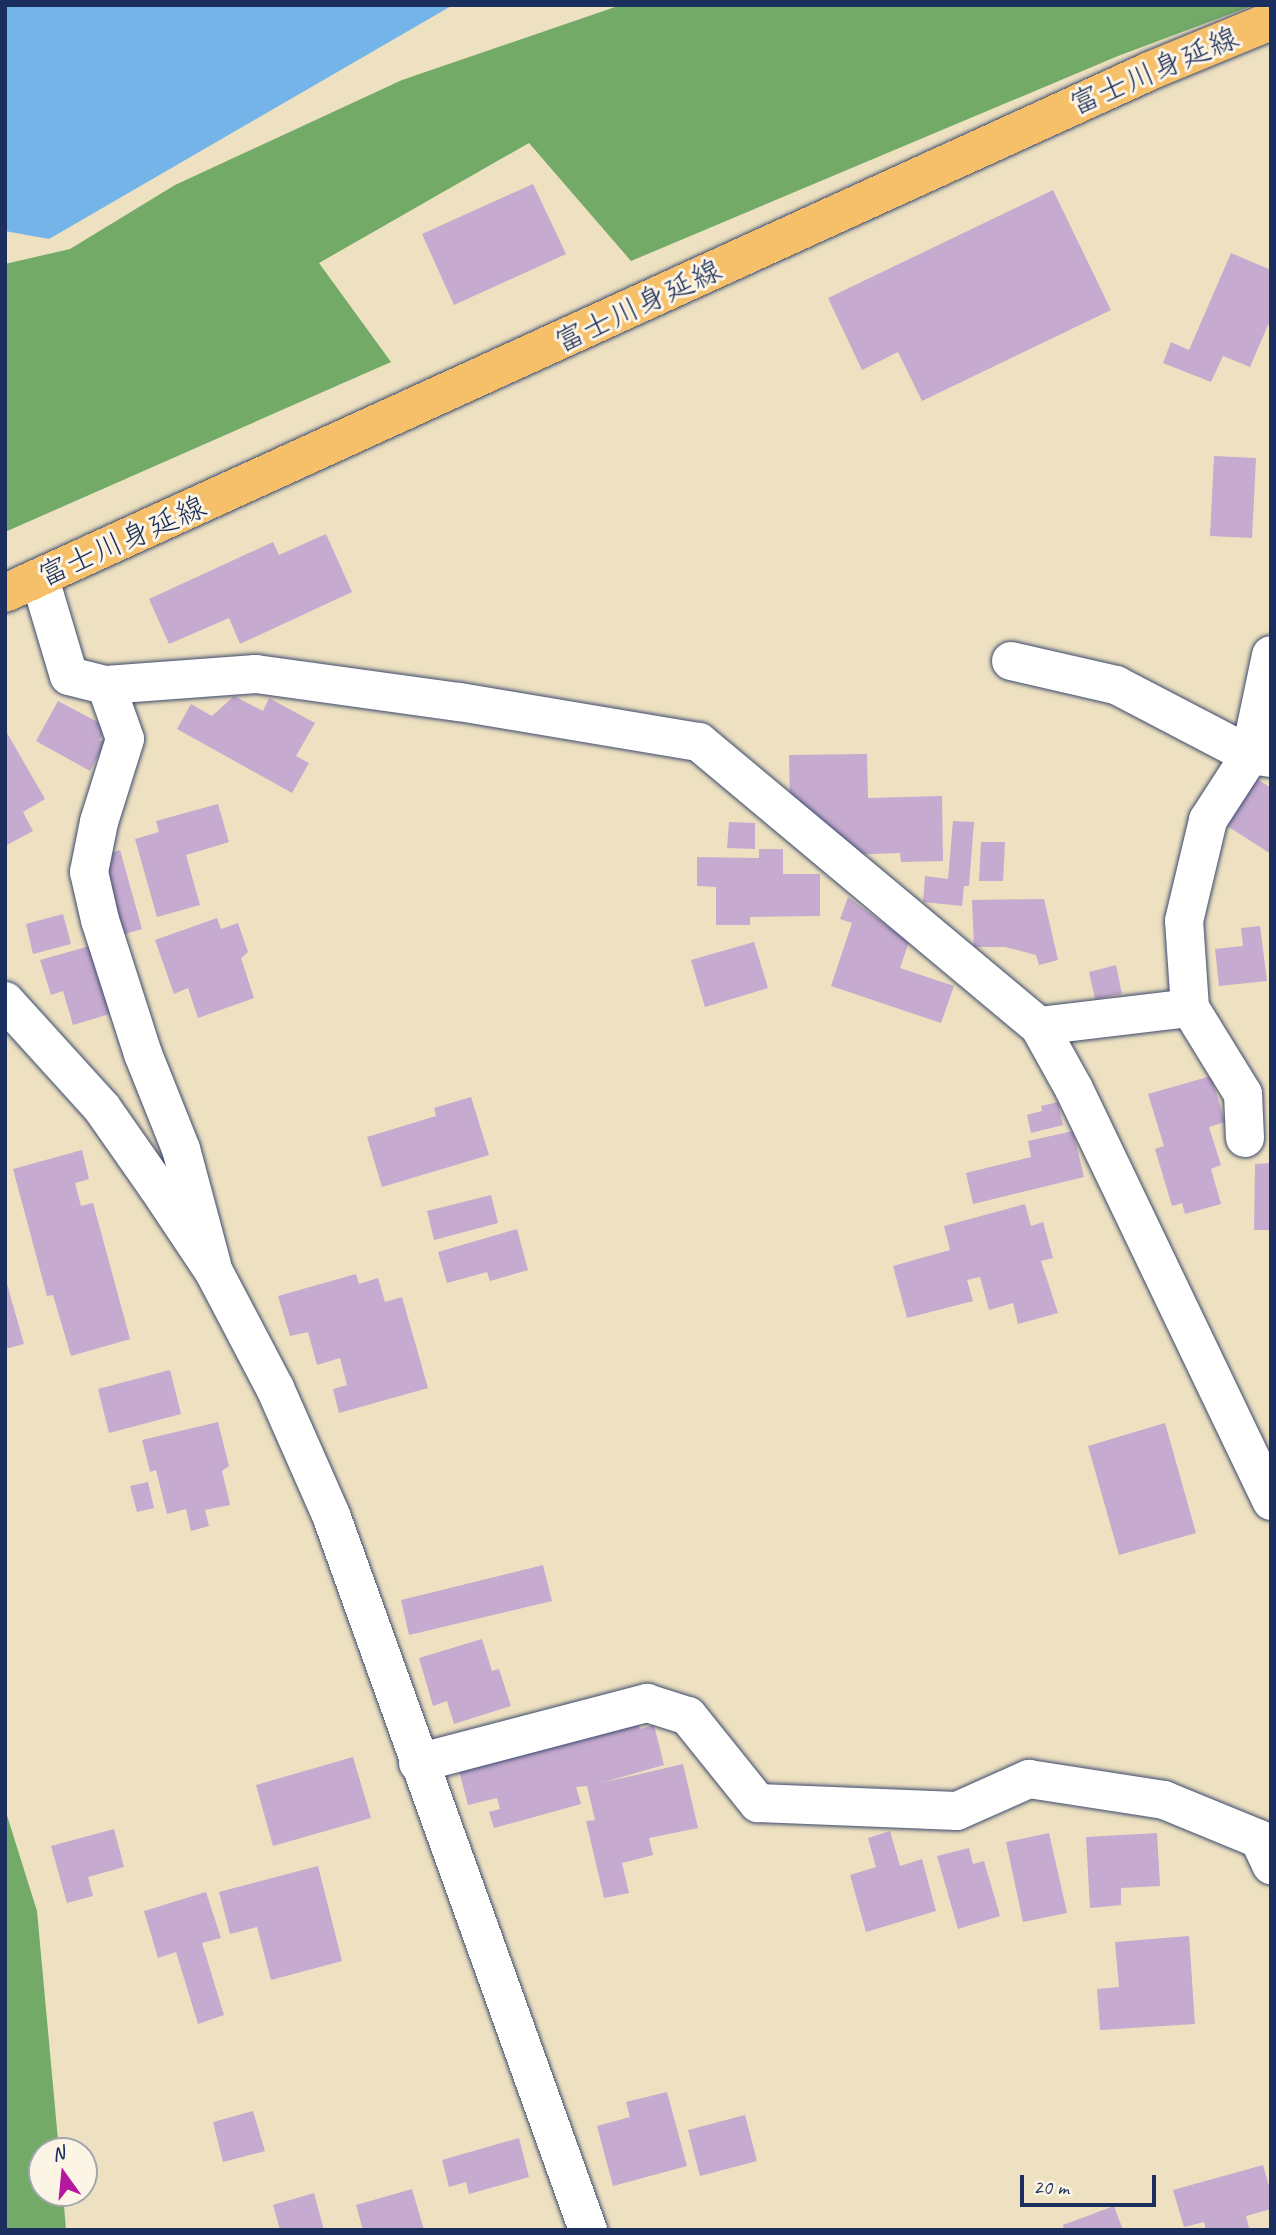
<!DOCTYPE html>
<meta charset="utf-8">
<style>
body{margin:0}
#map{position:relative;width:1276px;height:2235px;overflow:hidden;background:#eee1c1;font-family:Caveat,"Klee One",sans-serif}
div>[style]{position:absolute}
.forest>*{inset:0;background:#73aa68}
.water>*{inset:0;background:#75b4e8}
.building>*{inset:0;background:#c6aacf}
.roads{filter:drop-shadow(0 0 2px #3b4a6d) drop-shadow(0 0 2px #3b4a6d)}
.minor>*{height:38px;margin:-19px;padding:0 19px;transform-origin:19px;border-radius:19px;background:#fff}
.tertiary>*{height:38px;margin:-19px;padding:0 19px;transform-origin:19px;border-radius:19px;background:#fff}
.primary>*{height:38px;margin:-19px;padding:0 19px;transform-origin:19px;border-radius:19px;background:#f6c06b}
span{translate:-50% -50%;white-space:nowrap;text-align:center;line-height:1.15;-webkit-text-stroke:6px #fcf5e5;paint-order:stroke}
.street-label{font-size:30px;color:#1b2f5e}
.frame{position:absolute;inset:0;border:7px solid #1b2f5e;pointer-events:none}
.north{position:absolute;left:28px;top:2137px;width:70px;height:70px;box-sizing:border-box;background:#fcf5e5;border:2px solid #a2a6af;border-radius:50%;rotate:345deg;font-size:19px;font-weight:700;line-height:28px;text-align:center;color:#1b2f5e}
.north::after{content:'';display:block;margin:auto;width:24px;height:32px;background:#b5179e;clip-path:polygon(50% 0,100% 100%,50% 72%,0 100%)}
.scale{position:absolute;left:1020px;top:2175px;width:136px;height:32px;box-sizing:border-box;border:4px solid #1b2f5e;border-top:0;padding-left:9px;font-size:21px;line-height:24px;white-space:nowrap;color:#1b2f5e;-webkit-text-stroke:5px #fcf5e5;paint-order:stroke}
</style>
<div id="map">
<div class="forest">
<i style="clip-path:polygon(621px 5px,1254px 5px,1118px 56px,631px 261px,529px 143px,319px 263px,391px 362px,5px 532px,5px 264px,70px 249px,175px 185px,402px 80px)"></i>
<i style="clip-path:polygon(5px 1809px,37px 1911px,59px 2151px,42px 2151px,42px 2193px,63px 2193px,66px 2230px,5px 2230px)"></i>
</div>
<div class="water">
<i style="clip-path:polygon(5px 5px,453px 5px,49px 239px,5px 231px)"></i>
</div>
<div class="building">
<i style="clip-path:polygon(533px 184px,566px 254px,454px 305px,422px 234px)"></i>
<i style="clip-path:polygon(1053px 190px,1111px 310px,922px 401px,898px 352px,862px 370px,828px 298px)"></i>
<i style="clip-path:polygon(1231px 253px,1271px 270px,1271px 318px,1250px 367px,1223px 356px,1211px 382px,1163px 363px,1171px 342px,1189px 350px)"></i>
<i style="clip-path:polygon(1214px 456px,1256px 458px,1252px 538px,1210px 536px)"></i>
<i style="clip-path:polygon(326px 534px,352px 592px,240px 644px,229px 618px,169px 644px,149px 599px,273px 542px,279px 555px)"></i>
<i style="clip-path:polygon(234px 696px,263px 711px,269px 698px,315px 723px,296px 756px,309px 763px,292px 793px,177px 729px,191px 704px,212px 716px)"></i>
<i style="clip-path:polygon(58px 701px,107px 727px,99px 741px,107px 740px,90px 771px,36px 741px)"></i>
<i style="clip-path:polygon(7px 733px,45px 799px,23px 812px,33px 831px,5px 846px)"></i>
<i style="clip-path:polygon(867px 754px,868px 798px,942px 796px,943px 861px,901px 862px,900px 853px,842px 855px,790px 805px,789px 755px)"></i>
<i style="clip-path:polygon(1248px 773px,1271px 788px,1271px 854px,1218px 820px)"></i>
<i style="clip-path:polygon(218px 804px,229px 842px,186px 855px,200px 905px,157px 917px,135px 839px,159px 832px,156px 821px)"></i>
<i style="clip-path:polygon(953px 821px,974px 822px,969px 886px,964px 886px,962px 906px,923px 902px,925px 876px,948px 879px)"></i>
<i style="clip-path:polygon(729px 822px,755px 823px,755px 849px,727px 848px)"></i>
<i style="clip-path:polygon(981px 842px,1005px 842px,1003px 881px,979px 881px)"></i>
<i style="clip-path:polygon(759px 849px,783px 849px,783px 874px,820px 874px,820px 916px,750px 917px,750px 925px,716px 925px,716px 887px,697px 886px,697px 857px,759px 858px)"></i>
<i style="clip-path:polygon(120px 850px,142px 929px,121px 935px,99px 856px)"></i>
<i style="clip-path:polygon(848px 897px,909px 942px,900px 968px,954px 986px,941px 1023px,831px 986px,852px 923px,840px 919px)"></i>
<i style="clip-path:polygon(1044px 899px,1058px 960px,1039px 965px,1036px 955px,1005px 947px,974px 947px,972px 900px)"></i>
<i style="clip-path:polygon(63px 914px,71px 944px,33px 954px,26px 924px)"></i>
<i style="clip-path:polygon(217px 918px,221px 929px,238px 923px,248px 952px,241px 958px,254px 998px,198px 1018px,188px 988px,174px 994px,155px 940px)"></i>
<i style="clip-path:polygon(1260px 926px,1267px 981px,1219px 986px,1215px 949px,1243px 946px,1241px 928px)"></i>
<i style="clip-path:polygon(754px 942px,768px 988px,705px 1007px,691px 960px)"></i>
<i style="clip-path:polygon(93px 945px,113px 1013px,73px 1025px,63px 991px,51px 995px,40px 960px)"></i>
<i style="clip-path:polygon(1116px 965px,1122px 994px,1095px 999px,1089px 972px)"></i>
<i style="clip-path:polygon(1211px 1076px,1225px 1122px,1209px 1127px,1221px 1165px,1211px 1169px,1221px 1204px,1185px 1214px,1182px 1203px,1172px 1206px,1155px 1149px,1164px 1146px,1148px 1094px)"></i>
<i style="clip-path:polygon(471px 1097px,489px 1155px,382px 1187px,367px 1137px,436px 1116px,434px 1108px)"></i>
<i style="clip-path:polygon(1058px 1102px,1063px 1125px,1031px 1133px,1027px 1115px,1042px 1111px,1041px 1106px)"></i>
<i style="clip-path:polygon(1073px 1131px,1084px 1177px,973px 1204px,966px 1173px,1031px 1157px,1028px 1141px)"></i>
<i style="clip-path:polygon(82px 1150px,89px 1179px,75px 1183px,81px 1206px,93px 1203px,130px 1339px,71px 1356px,53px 1295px,47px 1296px,13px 1169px)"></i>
<i style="clip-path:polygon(1271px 1163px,1271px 1230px,1254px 1230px,1255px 1164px)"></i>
<i style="clip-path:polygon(491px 1195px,498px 1223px,434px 1240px,427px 1211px)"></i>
<i style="clip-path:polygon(1025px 1204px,1031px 1226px,1043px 1222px,1053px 1258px,1041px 1261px,1058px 1313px,1018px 1324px,1013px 1303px,989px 1310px,980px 1277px,967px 1280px,973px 1301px,907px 1318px,893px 1266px,950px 1250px,944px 1226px)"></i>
<i style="clip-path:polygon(517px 1229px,528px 1270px,490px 1281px,487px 1272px,447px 1283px,438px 1252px)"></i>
<i style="clip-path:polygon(356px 1274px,359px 1284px,378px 1278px,385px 1302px,402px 1297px,428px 1388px,339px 1413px,333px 1389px,347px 1385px,340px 1358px,317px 1365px,308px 1332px,290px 1336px,278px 1296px)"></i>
<i style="clip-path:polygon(5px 1277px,24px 1344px,5px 1349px)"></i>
<i style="clip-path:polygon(170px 1370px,181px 1414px,109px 1433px,98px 1389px)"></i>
<i style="clip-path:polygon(218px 1422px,229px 1466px,222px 1471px,230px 1505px,205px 1510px,209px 1526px,191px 1531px,186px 1509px,167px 1514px,156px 1470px,150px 1472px,142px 1440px)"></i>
<i style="clip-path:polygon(1165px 1423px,1196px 1533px,1119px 1555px,1088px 1446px)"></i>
<i style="clip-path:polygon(148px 1482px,154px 1508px,137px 1512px,130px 1486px)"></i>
<i style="clip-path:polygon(543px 1565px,552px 1601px,409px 1635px,401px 1600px)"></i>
<i style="clip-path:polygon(482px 1639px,492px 1671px,499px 1669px,511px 1706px,454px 1724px,447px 1701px,433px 1706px,419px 1658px)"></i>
<i style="clip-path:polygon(637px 1720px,640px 1729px,654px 1725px,664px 1765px,601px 1783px,683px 1764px,698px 1828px,649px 1838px,653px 1855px,622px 1863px,629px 1893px,604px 1898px,586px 1821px,595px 1820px,587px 1786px,576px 1787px,581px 1804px,494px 1828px,489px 1812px,500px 1809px,497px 1798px,468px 1805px,458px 1767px)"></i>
<i style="clip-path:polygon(353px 1757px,371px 1818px,273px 1846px,256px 1785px)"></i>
<i style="clip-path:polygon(114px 1829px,124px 1867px,88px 1877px,93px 1896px,67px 1903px,51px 1846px)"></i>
<i style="clip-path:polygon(890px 1831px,900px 1866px,922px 1859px,936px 1911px,866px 1932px,850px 1875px,876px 1867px,868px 1838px)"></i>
<i style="clip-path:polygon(1049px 1833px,1067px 1913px,1023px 1922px,1006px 1842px)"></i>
<i style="clip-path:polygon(1157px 1833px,1160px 1886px,1121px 1888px,1121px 1905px,1090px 1908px,1086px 1837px)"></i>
<i style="clip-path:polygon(969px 1848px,973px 1864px,984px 1861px,1000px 1916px,958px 1929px,937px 1856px)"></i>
<i style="clip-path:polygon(318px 1866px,342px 1961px,271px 1980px,257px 1927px,230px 1934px,219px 1892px)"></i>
<i style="clip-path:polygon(206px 1892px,221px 1938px,202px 1943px,224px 2015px,198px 2024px,176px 1952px,158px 1958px,144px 1911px)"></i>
<i style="clip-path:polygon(1189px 1936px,1195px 2024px,1100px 2030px,1097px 1989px,1119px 1987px,1115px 1942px)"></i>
<i style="clip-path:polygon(667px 2092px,687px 2166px,613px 2186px,597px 2126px,630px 2117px,626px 2102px)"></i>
<i style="clip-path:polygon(253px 2111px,265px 2151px,223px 2162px,213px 2122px)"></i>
<i style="clip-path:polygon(745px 2115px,757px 2161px,700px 2176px,688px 2130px)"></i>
<i style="clip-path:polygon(519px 2138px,529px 2177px,469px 2194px,466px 2182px,449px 2187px,442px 2160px)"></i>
<i style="clip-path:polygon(1263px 2165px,1271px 2193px,1271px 2209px,1246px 2216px,1249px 2228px,1206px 2230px,1204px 2222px,1184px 2227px,1173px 2190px)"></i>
<i style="clip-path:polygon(412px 2189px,424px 2230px,363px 2230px,356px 2205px)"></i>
<i style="clip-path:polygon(314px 2193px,324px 2230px,280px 2230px,273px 2205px)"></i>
<i style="clip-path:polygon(1114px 2206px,1123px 2230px,1064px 2230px,1063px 2225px)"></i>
</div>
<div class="roads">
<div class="minor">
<i style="left:40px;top:579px;width:101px;rotate:73.4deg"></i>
<i style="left:69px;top:676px;width:38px;rotate:14deg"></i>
<i style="left:106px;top:685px;width:150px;rotate:-4.2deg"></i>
<i style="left:256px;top:674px;width:205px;rotate:7.9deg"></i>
<i style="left:459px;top:702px;width:243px;rotate:9.5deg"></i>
<i style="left:699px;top:742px;width:443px;rotate:39.9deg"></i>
<i style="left:1039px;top:1026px;width:72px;rotate:60.9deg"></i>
<i style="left:1074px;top:1089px;width:457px;rotate:64.4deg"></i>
<i style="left:1011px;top:661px;width:108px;rotate:12.9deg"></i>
<i style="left:1116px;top:685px;width:151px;rotate:27.6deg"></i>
<i style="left:1250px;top:755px;width:21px;rotate:8deg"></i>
<i style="left:106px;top:685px;width:57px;rotate:70.6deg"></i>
<i style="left:125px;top:739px;width:87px;rotate:107.4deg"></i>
<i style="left:99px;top:822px;width:51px;rotate:101.3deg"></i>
<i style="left:89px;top:872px;width:49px;rotate:77.1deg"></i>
<i style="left:100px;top:920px;width:141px;rotate:72.2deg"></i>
<i style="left:143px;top:1054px;width:102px;rotate:68.2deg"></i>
<i style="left:181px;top:1149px;width:120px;rotate:75deg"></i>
<i style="left:1039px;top:1026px;width:152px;rotate:-6.8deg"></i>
<i style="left:1245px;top:1138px;width:44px;rotate:-92.6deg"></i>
<i style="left:1243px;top:1094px;width:101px;rotate:-121.6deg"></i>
<i style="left:1190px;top:1008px;width:87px;rotate:-93.9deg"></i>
<i style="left:1184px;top:921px;width:104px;rotate:-76.6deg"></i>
<i style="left:1208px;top:820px;width:77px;rotate:-57.1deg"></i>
<i style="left:1250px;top:755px;width:102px;rotate:-78.1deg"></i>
<i style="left:418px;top:1763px;width:237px;rotate:-14.7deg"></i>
<i style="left:647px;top:1703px;width:43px;rotate:17.6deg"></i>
<i style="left:688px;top:1716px;width:112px;rotate:51.2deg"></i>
<i style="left:758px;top:1803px;width:199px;rotate:2.3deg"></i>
<i style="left:957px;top:1811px;width:79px;rotate:-24deg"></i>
<i style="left:1029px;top:1779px;width:137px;rotate:8.8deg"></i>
<i style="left:1164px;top:1800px;width:103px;rotate:22.3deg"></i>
<i style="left:1259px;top:1839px;width:29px;rotate:65deg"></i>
</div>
<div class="tertiary">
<i style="left:5px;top:1001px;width:144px;rotate:47.8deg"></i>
<i style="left:102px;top:1108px;width:98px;rotate:55deg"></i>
<i style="left:158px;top:1188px;width:101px;rotate:56.3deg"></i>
<i style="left:214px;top:1272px;width:131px;rotate:62.3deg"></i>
<i style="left:275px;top:1388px;width:139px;rotate:66.2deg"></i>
<i style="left:331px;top:1515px;width:760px;rotate:70.23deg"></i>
</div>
<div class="primary">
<i style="left:5px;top:593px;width:1261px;rotate:-24.51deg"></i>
<i style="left:1152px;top:70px;width:129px;rotate:-22.4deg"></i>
</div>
</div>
<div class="street-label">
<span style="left:1154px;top:71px;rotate:-23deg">富士川身延線</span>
<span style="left:638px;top:306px;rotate:-25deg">富士川身延線</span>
<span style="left:122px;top:541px;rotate:-24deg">富士川身延線</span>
</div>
<div class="frame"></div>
<div class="north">N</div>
<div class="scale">20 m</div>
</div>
